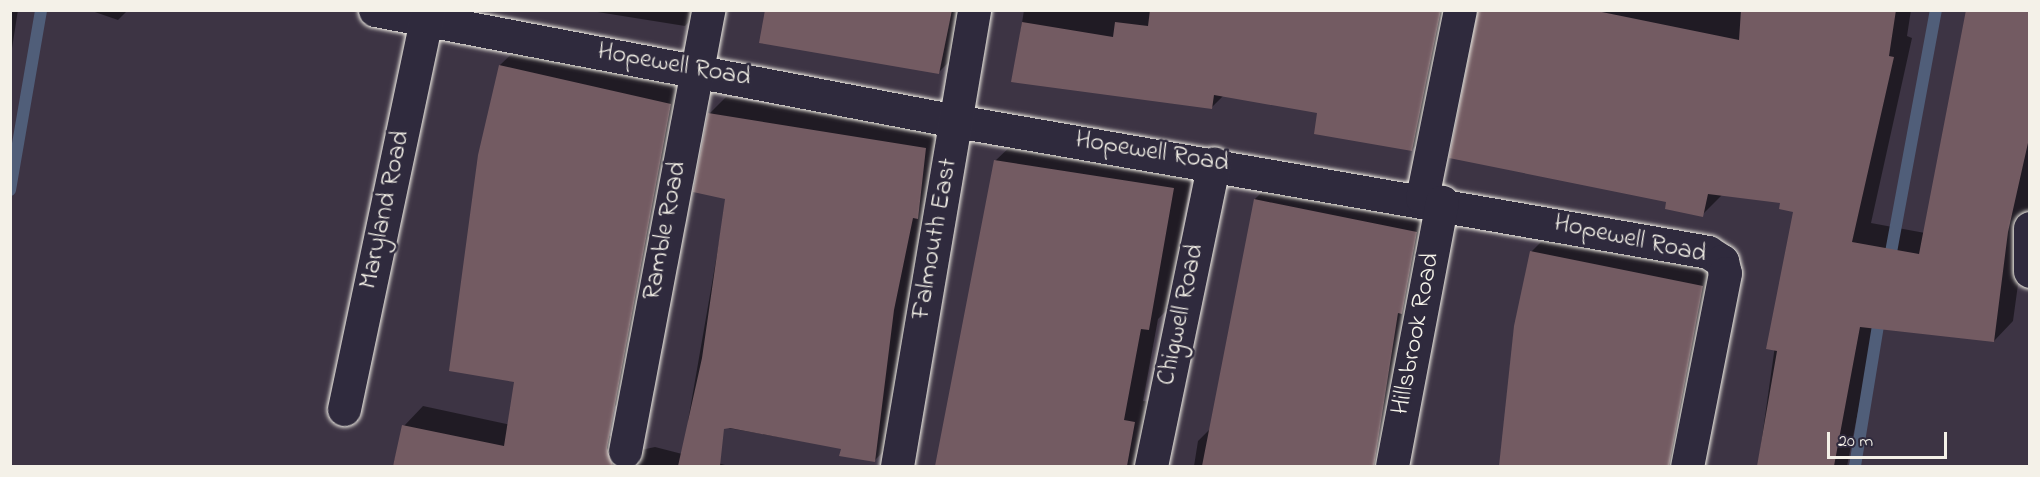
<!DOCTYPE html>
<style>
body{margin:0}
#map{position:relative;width:2040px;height:477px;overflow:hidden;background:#3d3444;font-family:"Indie Flower",sans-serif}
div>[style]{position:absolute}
.shadow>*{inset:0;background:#0007}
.stream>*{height:12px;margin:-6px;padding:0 6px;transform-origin:6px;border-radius:6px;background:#505e79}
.building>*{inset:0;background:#735b62}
.roads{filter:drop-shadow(0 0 2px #f4f1e8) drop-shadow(0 0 2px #f4f1e8)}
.minor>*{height:33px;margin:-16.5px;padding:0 16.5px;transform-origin:16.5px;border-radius:16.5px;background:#2f2a3d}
span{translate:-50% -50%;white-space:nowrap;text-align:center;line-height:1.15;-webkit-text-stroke:5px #2f2a3d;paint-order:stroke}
.street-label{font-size:26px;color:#f4f1e8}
.frame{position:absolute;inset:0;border:12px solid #f4f1e8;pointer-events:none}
.scale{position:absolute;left:1827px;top:432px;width:120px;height:27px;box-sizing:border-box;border:3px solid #f4f1e8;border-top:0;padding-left:8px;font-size:18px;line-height:21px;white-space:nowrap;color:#f4f1e8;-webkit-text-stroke:4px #2f2a3d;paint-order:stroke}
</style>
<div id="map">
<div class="shadow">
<i style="clip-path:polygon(10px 10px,18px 10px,10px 61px)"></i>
<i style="clip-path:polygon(89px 10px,128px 10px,118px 20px)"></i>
<i style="clip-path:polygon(585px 10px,700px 10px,685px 26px)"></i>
<i style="clip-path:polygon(767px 10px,966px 10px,959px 52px,939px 72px)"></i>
<i style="clip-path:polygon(1024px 10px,1455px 10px,1431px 130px,1412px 150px,1319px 112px,1224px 95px,1212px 107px,1013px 81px)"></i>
<i style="clip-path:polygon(1479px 10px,1911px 10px,1907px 36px,1912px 38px,1871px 223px,1925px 233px,2030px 10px,2030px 197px,2013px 321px,1994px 341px,1875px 328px,1847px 466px,1758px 466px,1794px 211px,1782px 202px,1722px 195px,1702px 215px,1668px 201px)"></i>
<i style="clip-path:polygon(519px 47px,689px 86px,632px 390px,613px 408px,516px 381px,500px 65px)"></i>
<i style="clip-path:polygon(726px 97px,942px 131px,891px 444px,874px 461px,843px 448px,688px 421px,727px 197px,709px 114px)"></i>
<i style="clip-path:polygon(1016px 141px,1193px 168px,1169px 308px,1158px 319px,1143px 401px,1154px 402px,1143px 466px,936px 466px,995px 161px)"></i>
<i style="clip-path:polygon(1274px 180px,1435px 213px,1394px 466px,1194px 466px,1198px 441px,1210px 429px,1255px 199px)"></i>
<i style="clip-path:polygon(1551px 232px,1722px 267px,1693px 466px,1501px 466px,1532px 251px)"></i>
<i style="clip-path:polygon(423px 406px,516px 426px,527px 414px,629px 441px,641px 450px,655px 447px,729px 466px,393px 466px,404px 426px)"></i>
</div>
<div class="stream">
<i style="left:10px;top:190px;width:183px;rotate:-80.2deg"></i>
<i style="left:1889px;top:263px;width:257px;rotate:-79.5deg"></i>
<i style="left:1855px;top:466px;width:155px;rotate:-80.7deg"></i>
</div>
<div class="building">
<i style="clip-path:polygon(765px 10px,952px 10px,939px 74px,759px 43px)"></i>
<i style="clip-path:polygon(1150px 10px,1441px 10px,1412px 151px,1314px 134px,1317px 113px,1214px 95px,1212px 109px,1011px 82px,1022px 22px,1113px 37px,1115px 22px,1148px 26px)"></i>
<i style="clip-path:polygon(1478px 10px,1592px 10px,1739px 40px,1741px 10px,1896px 10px,1889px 56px,1894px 57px,1852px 242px,1919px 254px,1966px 10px,2030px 10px,2030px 134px,2008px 232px,1994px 342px,1860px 327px,1834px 466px,1757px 466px,1777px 351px,1766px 349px,1793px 212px,1779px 209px,1780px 203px,1708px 194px,1703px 217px,1665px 209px,1666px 202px,1449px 158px)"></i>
<i style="clip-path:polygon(499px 65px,671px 104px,607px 448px,613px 466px,393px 466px,402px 425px,504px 446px,514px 382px,449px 371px,478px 155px)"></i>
<i style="clip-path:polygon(708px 113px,926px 148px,918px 219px,913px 218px,894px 310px,875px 462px,839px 456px,841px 449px,730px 428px,724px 429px,720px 466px,678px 466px,702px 358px,725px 199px,693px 192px)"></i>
<i style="clip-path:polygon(994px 160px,1174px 188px,1149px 330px,1141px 329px,1124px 420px,1135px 422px,1127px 466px,935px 466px)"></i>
<i style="clip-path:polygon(1254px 199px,1417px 232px,1402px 314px,1398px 313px,1374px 466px,1202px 466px)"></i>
<i style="clip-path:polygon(1530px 251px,1703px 286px,1669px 466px,1499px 466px,1514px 326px)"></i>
</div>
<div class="roads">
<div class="minor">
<i style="left:375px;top:10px;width:592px;rotate:10.82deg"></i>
<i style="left:956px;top:121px;width:763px;rotate:9.88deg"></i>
<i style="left:1708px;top:252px;width:17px;rotate:33deg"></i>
<i style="left:1722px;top:261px;width:12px;rotate:76deg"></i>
<i style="left:1725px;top:273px;width:197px;rotate:101.1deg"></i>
<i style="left:1422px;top:198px;width:192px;rotate:-78.6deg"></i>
<i style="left:2030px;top:228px;width:43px;rotate:90deg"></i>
<i style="left:344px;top:409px;width:408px;rotate:-78.1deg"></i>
<i style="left:625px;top:451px;width:449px;rotate:-79.3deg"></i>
<i style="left:897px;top:466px;width:462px;rotate:-80.4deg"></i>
<i style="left:1151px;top:466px;width:309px;rotate:-78.3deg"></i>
<i style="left:1392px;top:466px;width:269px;rotate:-79.3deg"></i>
</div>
</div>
<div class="street-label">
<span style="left:674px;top:66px;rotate:10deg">Hopewell Road</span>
<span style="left:1152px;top:153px;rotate:9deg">Hopewell Road</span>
<span style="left:386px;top:210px;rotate:-78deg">Maryland Road</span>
<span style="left:666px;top:231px;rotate:-79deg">Ramble Road</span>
<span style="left:936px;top:239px;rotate:-80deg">Falmouth East</span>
<span style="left:1630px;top:240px;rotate:12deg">Hopewell Road</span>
<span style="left:1182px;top:315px;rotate:-78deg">Chigwell Road</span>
<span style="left:1417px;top:334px;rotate:-79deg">Hillsbrook Road</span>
</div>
<div class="frame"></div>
<div class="scale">20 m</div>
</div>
